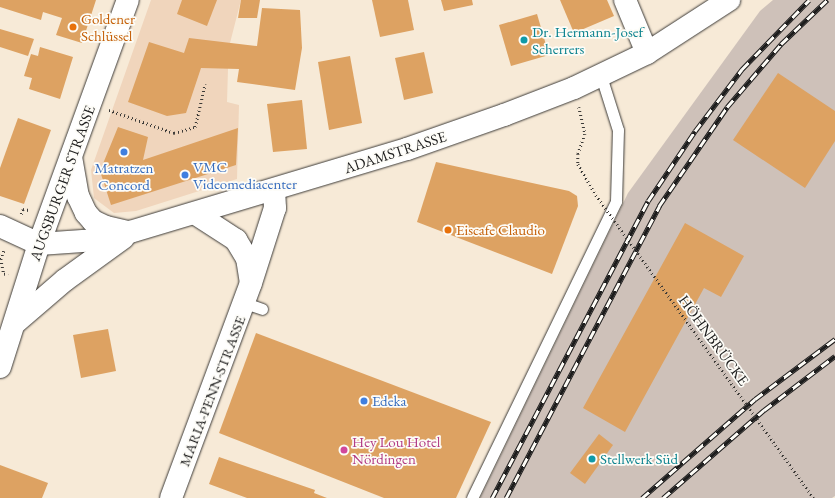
<!DOCTYPE html>
<meta charset="utf-8">
<style>
body{margin:0}
#map{position:relative;width:835px;height:498px;overflow:hidden;background:#f7ead7;font-family:"EB Garamond",serif}
div>[style]{position:absolute}
.built>*{inset:0;background:#f0d5bc}
.industrial>*{inset:0;background:#cec1b9}
.building>*{inset:0;background:#dda262}
.path>*{height:2.5px;margin-top:-1.25px;transform-origin:0;background:repeating-linear-gradient(90deg,#3d3b38 0 1px,transparent 0 4px)}
.roads{filter:drop-shadow(0 0 1px #3d3b38) drop-shadow(0 0 1px #3d3b38)}
.service>*{height:11px;margin:-5.5px;padding:0 5.5px;transform-origin:5.5px;border-radius:5.5px;background:#fff}
.minor>*{height:22px;margin:-11px;padding:0 11px;transform-origin:11px;border-radius:11px;background:#fff}
.secondary>*{height:22px;margin:-11px;padding:0 11px;transform-origin:11px;border-radius:11px;background:#fff}
.primary>*{height:22px;margin:-11px;padding:0 11px;transform-origin:11px;border-radius:11px;background:#fff}
.rail>*{height:4.5px;margin-top:-2.25px;transform-origin:0;background:repeating-linear-gradient(90deg,#fdfcf7 0 9px,#1c1c1c 0 18px);box-sizing:border-box;border-block:1px solid #1c1c1c}
.path-bridge>*{height:2.5px;margin-top:-1.25px;transform-origin:0;background:repeating-linear-gradient(90deg,#3d3b38 0 1px,transparent 0 4px)}
.dots>*{width:11px;height:11px;translate:-50% -50%;box-sizing:border-box;border:2px solid #fdfcf7;border-radius:50%}
span{translate:-50% -50%;white-space:nowrap;text-align:center;line-height:1.15;-webkit-text-stroke:3.5px #fdfcf7;paint-order:stroke}
.food-label{font-size:15px;color:#c56008}
.left{translate:0 -50%;text-align:left}
.culture-label{font-size:15px;color:#0d838f}
.street-label{font-size:15px;color:#1c1c1c}
.shop-label{font-size:15px;color:#366cbe}
.hotel-label{font-size:15px;color:#b23c85}
</style>
<div id="map">
<div class="built">
<i style="clip-path:polygon(151px 0,241px 0,230px 43px,228px 69px,227px 102px,239px 105px,237px 179px,136px 211px,114px 213px,94px 198px,91px 170px)"></i>
</div>
<div class="industrial">
<i style="clip-path:polygon(773px 0,835px 0,835px 496px,832px 498px,480px 498px,628px 193px,760px 11px)"></i>
</div>
<div class="building">
<i style="clip-path:polygon(0 0,96px 0,82px 43px,56px 35px,62px 18px,43px 12px,41px 20px,0 7px)"></i>
<i style="clip-path:polygon(182px 0,217px 0,207px 26px,177px 14px)"></i>
<i style="clip-path:polygon(241px 0,260px 0,257px 18px,238px 18px)"></i>
<i style="clip-path:polygon(372px 0,408px 0,414px 30px,380px 37px)"></i>
<i style="clip-path:polygon(441px 0,472px 0,473px 5px,444px 11px)"></i>
<i style="clip-path:polygon(560px 0,607px 0,614px 16px,574px 33px)"></i>
<i style="clip-path:polygon(262px 8px,300px 10px,302px 48px,295px 90px,237px 82px,239px 69px,201px 68px,186px 113px,167px 116px,128px 102px,149px 42px,184px 53px,189px 38px,257px 46px)"></i>
<i style="clip-path:polygon(537px 14px,549px 55px,511px 66px,499px 25px)"></i>
<i style="clip-path:polygon(0 29px,34px 39px,28px 56px,0 47px)"></i>
<i style="clip-path:polygon(40px 47px,73px 57px,60px 99px,29px 89px,32px 78px,24px 76px,31px 54px,38px 56px)"></i>
<i style="clip-path:polygon(424px 52px,433px 93px,404px 100px,395px 58px)"></i>
<i style="clip-path:polygon(350px 56px,362px 123px,329px 130px,318px 62px)"></i>
<i style="clip-path:polygon(778px 73px,835px 111px,835px 141px,805px 188px,733px 140px)"></i>
<i style="clip-path:polygon(302px 100px,307px 149px,273px 152px,267px 104px)"></i>
<i style="clip-path:polygon(18px 118px,51px 130px,24px 204px,0 196px,0 168px)"></i>
<i style="clip-path:polygon(118px 127px,148px 137px,143px 160px,238px 128px,236px 165px,111px 205px,100px 171px)"></i>
<i style="clip-path:polygon(436px 162px,569px 191px,577px 196px,578px 206px,552px 274px,417px 222px)"></i>
<i style="clip-path:polygon(685px 223px,744px 256px,721px 297px,704px 288px,625px 432px,583px 408px)"></i>
<i style="clip-path:polygon(108px 329px,116px 371px,81px 378px,73px 335px)"></i>
<i style="clip-path:polygon(256px 333px,491px 422px,456px 498px,384px 498px,219px 433px)"></i>
<i style="clip-path:polygon(599px 434px,613px 445px,585px 484px,570px 473px)"></i>
<i style="clip-path:polygon(219px 457px,315px 490px,314px 493px,327px 498px,247px 498px,209px 484px)"></i>
<i style="clip-path:polygon(0 465px,48px 483px,42px 498px,0 498px)"></i>
</div>
<div class="path">
<i style="left:579px;top:107px;width:28px;rotate:77deg"></i>
<i style="left:585px;top:134px;width:21px;rotate:109deg"></i>
<i style="left:578px;top:154px;width:10px;rotate:90deg"></i>
<i style="left:578px;top:164px;width:36px;rotate:60deg"></i>
<i style="left:109px;top:110px;width:69px;rotate:19.5deg"></i>
<i style="left:174px;top:133px;width:22px;rotate:-16deg"></i>
<i style="left:195px;top:127px;width:44px;rotate:-76.9deg"></i>
<i style="left:21px;top:214px;width:5px;rotate:-68deg"></i>
<i style="left:23px;top:209px;width:6px;rotate:9deg"></i>
<i style="left:4px;top:251px;width:9px;rotate:111deg"></i>
<i style="left:1px;top:259px;width:15px;rotate:79deg"></i>
<i style="left:4px;top:274px;width:4px;rotate:-14deg"></i>
</div>
<div class="roads">
<div class="service">
<i style="left:245px;top:303px;width:18px;rotate:19deg"></i>
<i style="left:472px;top:498px;width:330px;rotate:-64.1deg"></i>
<i style="left:616px;top:201px;width:71px;rotate:-88.4deg"></i>
<i style="left:618px;top:130px;width:57px;rotate:-107.5deg"></i>
</div>
<div class="minor">
<i style="left:625px;top:0;width:57px;rotate:67.5deg"></i>
<i style="left:196px;top:214px;width:48px;rotate:33deg"></i>
<i style="left:236px;top:240px;width:21px;rotate:59deg"></i>
<i style="left:247px;top:258px;width:24px;rotate:81deg"></i>
<i style="left:0;top:226px;width:43px;rotate:24.8deg"></i>
<i style="left:171px;top:498px;width:229px;rotate:-69.6deg"></i>
<i style="left:251px;top:283px;width:79px;rotate:-72.3deg"></i>
<i style="left:275px;top:208px;width:18px;rotate:-93deg"></i>
</div>
<div class="secondary">
<i style="left:71px;top:157px;width:40px;rotate:80deg"></i>
<i style="left:78px;top:196px;width:19px;rotate:65deg"></i>
<i style="left:86px;top:213px;width:11px;rotate:49deg"></i>
<i style="left:93px;top:221px;width:14px;rotate:25deg"></i>
<i style="left:106px;top:227px;width:22px;rotate:13deg"></i>
<i style="left:39px;top:244px;width:58px;rotate:-3.9deg"></i>
<i style="left:97px;top:240px;width:34px;rotate:-14deg"></i>
<i style="left:130px;top:232px;width:289px;rotate:-16.7deg"></i>
<i style="left:407px;top:149px;width:103px;rotate:-19.3deg"></i>
<i style="left:504px;top:115px;width:75px;rotate:-21.1deg"></i>
<i style="left:574px;top:88px;width:81px;rotate:-25.6deg"></i>
<i style="left:647px;top:53px;width:98px;rotate:-32.9deg"></i>
<i style="left:15px;top:323px;width:66px;rotate:-40.7deg"></i>
<i style="left:65px;top:280px;width:72px;rotate:-35.9deg"></i>
</div>
<div class="primary">
<i style="left:0;top:367px;width:129px;rotate:-72.4deg"></i>
<i style="left:39px;top:244px;width:260px;rotate:-70deg"></i>
</div>
</div>
<div class="rail">
<i style="left:492px;top:498px;width:335px;rotate:-62.3deg"></i>
<i style="left:648px;top:201px;width:84px;rotate:-56.1deg"></i>
<i style="left:695px;top:131px;width:78px;rotate:-52.8deg"></i>
<i style="left:742px;top:69px;width:96px;rotate:-45.8deg"></i>
<i style="left:506px;top:498px;width:330px;rotate:-62.3deg"></i>
<i style="left:659px;top:206px;width:120px;rotate:-55.5deg"></i>
<i style="left:727px;top:107px;width:83px;rotate:-49.4deg"></i>
<i style="left:781px;top:44px;width:64px;rotate:-43.7deg"></i>
<i style="left:642px;top:498px;width:150px;rotate:-41.2deg"></i>
<i style="left:755px;top:399px;width:100px;rotate:-36.9deg"></i>
<i style="left:663px;top:498px;width:134px;rotate:-41.1deg"></i>
<i style="left:764px;top:410px;width:89px;rotate:-37.3deg"></i>
</div>
<div class="path-bridge">
<i style="left:596px;top:195px;width:373px;rotate:54.3deg"></i>
</div>
<div class="dots">
<i style="left:73px;top:27px;background:#e8710a"></i>
<i style="left:524px;top:40px;background:#0f9aa8"></i>
<i style="left:124px;top:152px;background:#3f7fe0"></i>
<i style="left:185px;top:175px;background:#3f7fe0"></i>
<i style="left:448px;top:230px;background:#e8710a"></i>
<i style="left:364px;top:401px;background:#3f7fe0"></i>
<i style="left:344px;top:450px;background:#d1479c"></i>
<i style="left:592px;top:459px;background:#0f9aa8"></i>
</div>
<div class="food-label">
<span class="left" style="left:81px;top:27px">Goldener<br>Schlüssel</span>
<span class="left" style="left:456px;top:230px">Eiscafe Claudio</span>
</div>
<div class="culture-label">
<span class="left" style="left:532px;top:40px">Dr. Hermann-Josef<br>Scherrers</span>
<span class="left" style="left:600px;top:459px">Stellwerk Süd</span>
</div>
<div class="street-label">
<span style="left:395px;top:152px;rotate:-18deg">ADAMSTRASSE</span>
<span style="left:62px;top:183px;rotate:-70deg">AUGSBURGER STRASSE</span>
<span style="left:714px;top:340px;rotate:54deg">HÖHNBRÜCKE</span>
<span style="left:212px;top:391px;rotate:-69deg">MARIA-PENN-STRASSE</span>
</div>
<div class="shop-label">
<span class="left" style="left:193px;top:175px">VMC<br>Videomediacenter</span>
<span style="left:124px;top:176px">Matratzen<br>Concord</span>
<span class="left" style="left:372px;top:401px">Edeka</span>
</div>
<div class="hotel-label">
<span class="left" style="left:352px;top:450px">Hey Lou Hotel<br>Nördingen</span>
</div>
</div>
